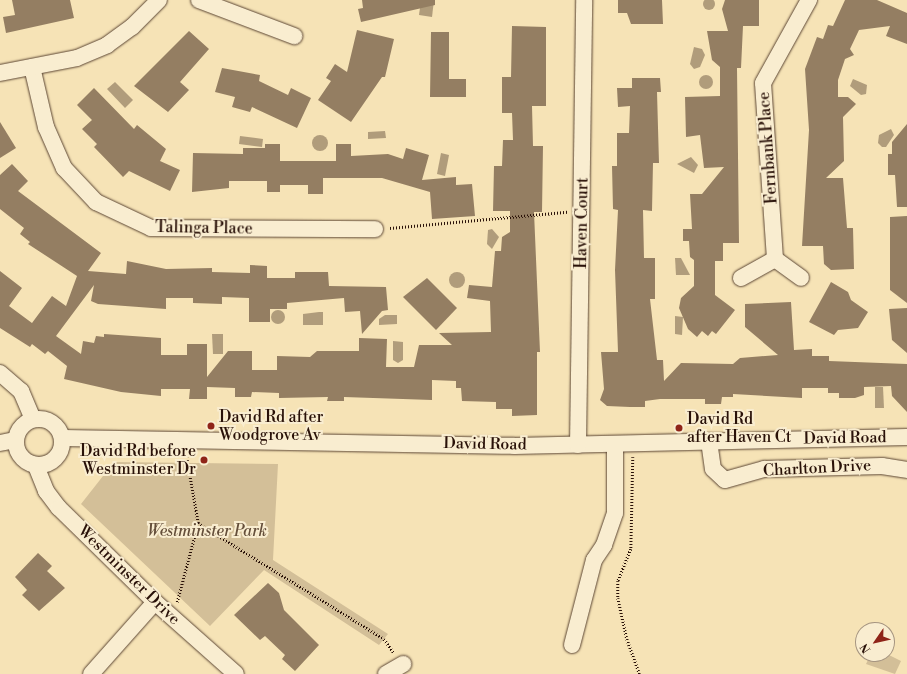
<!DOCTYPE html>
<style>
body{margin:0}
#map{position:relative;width:907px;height:674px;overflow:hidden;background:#f6e3b6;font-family:"Libre Bodoni",serif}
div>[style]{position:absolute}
.green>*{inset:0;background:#d3bf98}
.water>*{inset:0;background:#b09c7b}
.round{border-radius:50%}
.building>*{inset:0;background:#947e62}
.path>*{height:2.5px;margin-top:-1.25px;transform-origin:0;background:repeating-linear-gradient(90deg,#291108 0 1px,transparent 0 3px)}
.roads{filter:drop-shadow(0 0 1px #5c4634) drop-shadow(0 0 1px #5c4634)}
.minor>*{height:16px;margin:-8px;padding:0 8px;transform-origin:8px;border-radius:8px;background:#f9edd0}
.minor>.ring{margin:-8px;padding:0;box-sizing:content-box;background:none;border:16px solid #f9edd0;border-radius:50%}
.dots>*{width:11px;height:11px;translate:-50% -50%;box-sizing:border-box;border:2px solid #f9edd0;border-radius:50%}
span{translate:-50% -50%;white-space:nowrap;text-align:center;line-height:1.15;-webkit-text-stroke:4px #f9edd0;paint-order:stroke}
.street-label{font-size:16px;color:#291108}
.poi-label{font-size:16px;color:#291108}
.left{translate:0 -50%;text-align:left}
.right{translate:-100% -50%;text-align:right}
.park-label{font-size:16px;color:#644e3a;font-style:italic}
.north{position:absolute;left:855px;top:622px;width:40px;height:40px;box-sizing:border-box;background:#f9edd0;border:1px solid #a69580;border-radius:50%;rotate:236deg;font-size:11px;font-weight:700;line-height:16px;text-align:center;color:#291108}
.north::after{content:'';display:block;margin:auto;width:14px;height:18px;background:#8f2418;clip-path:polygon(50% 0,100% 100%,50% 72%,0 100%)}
</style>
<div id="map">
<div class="green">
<i style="clip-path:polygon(114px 462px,278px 464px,273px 560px,388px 634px,379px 645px,264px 570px,210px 626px,81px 504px)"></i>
<i style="clip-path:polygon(871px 654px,887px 654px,901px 661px,895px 674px,866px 664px)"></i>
</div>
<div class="water">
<i class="round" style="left:703px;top:-2px;width:12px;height:12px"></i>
<i style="clip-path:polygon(421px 0,434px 0,432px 17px,419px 15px)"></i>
<i style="clip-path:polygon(694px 47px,702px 49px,705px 55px,700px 67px,694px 69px,690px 64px)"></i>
<i class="round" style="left:699px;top:75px;width:14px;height:14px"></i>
<i style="clip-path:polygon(853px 79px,867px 85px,866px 94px,861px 95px,850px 86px)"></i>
<i style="clip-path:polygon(115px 82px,133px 100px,125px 108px,107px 89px)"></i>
<i style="clip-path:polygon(891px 129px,894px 135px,886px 147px,882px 147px,878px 143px,879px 135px)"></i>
<i style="clip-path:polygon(385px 131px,386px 138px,368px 139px,368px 132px)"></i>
<i class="round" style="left:312px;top:135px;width:16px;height:16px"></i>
<i style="clip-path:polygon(240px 136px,263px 139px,262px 147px,239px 144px)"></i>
<i style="clip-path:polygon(441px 153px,449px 155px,445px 176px,437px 174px)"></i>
<i style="clip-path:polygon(691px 157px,698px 165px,694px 173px,677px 164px)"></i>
<i style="clip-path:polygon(492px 229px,499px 237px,492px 249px,487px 244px,488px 230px)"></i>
<i style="clip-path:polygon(675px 258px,681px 258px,690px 275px,676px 275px)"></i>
<i class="round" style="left:449px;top:272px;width:16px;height:16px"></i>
<i class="round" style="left:271px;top:310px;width:14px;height:14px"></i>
<i style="clip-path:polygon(319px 312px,323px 312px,323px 325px,303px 325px,303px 314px)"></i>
<i style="clip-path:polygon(385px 315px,397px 315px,397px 324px,379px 325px,379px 319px)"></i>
<i style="clip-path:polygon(675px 316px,683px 317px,682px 335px,675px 334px)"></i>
<i style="clip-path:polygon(212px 334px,223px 334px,223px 354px,213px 354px)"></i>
<i style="clip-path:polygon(393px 341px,403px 342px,403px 360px,398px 363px,393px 360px)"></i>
<i style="clip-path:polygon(875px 387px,883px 387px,884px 408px,875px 408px)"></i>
</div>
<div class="building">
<i style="clip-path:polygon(12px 0,70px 0,74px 18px,6px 33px,3px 17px,15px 15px)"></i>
<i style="clip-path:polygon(362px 0,435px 0,435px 5px,361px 22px,358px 9px,363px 8px)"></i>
<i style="clip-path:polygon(618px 0,662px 0,663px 24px,631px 24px,627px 13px,618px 13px)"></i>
<i style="clip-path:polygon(725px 0,759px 0,759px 26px,743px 26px,741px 68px,737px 68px,739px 243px,723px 243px,723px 261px,715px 261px,715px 295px,735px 310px,716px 334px,712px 331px,708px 336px,702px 331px,697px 337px,688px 329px,679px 308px,681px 298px,694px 286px,694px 260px,690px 257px,689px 241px,683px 241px,683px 229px,692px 229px,690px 194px,702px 194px,724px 167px,704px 168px,700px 135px,686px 137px,685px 97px,720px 96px,720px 67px,712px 60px,707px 31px,728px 31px,722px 9px)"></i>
<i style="clip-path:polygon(845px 0,877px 0,907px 13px,907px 44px,886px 36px,890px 26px,859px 30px,850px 49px,854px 55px,845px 59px,838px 80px,838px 97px,848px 97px,856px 104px,843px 117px,844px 161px,826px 178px,843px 178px,847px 228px,853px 228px,854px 269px,831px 270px,824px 264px,823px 246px,802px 246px,809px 130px,805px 69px,817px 37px,823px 39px,828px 25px,833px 26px)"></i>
<i style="clip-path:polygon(512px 26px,546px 27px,546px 106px,532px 106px,533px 146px,543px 146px,542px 212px,534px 212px,540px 352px,537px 352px,537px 415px,512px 416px,512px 409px,496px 409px,496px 402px,462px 401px,461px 388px,456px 388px,456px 381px,432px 380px,432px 400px,344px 397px,344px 401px,327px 401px,328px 397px,279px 398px,279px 393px,252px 392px,251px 397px,235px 397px,235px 388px,207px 387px,207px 399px,189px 399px,190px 389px,161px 389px,161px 396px,121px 392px,64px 379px,67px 366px,48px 351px,45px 354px,32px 344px,30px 347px,0 328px,0 271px,22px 288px,9px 306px,32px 323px,52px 296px,66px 306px,77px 276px,28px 244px,30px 242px,20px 234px,24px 228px,0 209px,0 175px,12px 164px,28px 181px,18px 191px,101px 253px,88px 271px,126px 274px,127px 261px,166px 269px,212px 268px,212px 272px,250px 273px,250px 265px,267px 266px,267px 278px,295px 278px,295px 272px,328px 272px,329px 286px,386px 287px,388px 310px,382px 311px,362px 334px,360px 311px,345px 312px,344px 298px,287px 303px,287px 309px,270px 309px,270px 322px,249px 322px,249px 298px,222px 297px,222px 304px,193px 303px,193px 298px,166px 298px,166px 309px,98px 304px,91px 301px,94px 285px,56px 336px,81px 354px,83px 341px,94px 343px,96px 336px,104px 337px,104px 334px,161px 338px,161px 355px,187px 355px,187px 344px,207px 344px,207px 377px,228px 351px,252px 351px,252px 370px,277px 370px,277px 356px,310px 357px,317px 351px,359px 351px,359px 338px,387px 339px,386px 367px,414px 367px,419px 345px,452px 345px,439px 333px,491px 332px,490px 301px,467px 298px,469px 285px,492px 287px,495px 251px,501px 251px,502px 237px,510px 232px,510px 211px,493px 211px,494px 166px,502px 166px,503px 140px,513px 140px,512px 113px,502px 113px,502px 77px,511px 77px)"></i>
<i style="clip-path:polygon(357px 30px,394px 39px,385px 77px,382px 77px,351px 122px,318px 100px,331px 81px,326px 78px,335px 64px,347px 72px)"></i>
<i style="clip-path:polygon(189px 31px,209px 49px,180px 82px,189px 90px,168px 112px,134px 86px)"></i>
<i style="clip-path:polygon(431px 32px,449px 32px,449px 79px,466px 79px,466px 97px,430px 97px)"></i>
<i style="clip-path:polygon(222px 68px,260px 75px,259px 81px,288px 95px,291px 88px,311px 98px,297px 128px,252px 107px,250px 112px,232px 107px,235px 97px,215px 92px)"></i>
<i style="clip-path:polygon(632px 78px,660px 78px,661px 92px,657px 92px,659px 163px,653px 163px,652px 211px,643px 210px,644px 258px,655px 258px,655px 299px,650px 299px,657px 360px,663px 360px,664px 381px,681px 363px,733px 364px,740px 358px,778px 355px,745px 327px,745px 304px,791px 302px,794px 350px,812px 349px,812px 356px,829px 356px,829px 361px,907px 364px,907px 412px,892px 396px,891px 386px,864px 387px,864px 395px,855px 398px,839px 398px,839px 393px,828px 393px,828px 388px,802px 388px,802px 398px,733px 394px,733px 397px,722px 397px,721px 404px,705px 404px,705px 399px,660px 399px,645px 401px,645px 407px,630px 407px,607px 406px,600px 400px,604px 389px,601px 352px,618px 352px,615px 270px,618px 210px,613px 209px,612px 166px,617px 166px,617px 133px,629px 133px,630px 106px,618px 107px,617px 88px,632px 88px)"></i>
<i style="clip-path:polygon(94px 88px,134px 129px,137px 125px,166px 149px,160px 161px,180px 170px,170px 191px,129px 171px,123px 177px,94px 147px,97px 144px,82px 129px,92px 120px,77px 105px)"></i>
<i style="clip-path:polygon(0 122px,16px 148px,0 158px)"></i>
<i style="clip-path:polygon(907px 124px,907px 207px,897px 207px,895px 175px,888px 175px,888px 154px,892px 154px,892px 142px)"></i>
<i style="clip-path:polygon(265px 144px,280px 144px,280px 161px,336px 161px,336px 144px,351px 144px,351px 156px,388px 154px,403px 159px,406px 148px,429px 155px,422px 180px,456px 177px,456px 185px,472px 184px,475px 216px,432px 219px,430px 192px,382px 178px,323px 178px,323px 194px,308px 194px,308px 185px,280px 185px,280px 192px,267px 192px,267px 181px,229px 181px,229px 188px,192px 192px,193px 153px,243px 154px,243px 148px,265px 148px)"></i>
<i style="clip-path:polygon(907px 216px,907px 303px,890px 290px,890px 217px)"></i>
<i style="clip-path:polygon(427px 278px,457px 308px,436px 330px,403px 297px)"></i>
<i style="clip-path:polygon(831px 282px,848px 292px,851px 300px,868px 312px,858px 328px,838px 330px,834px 335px,809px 322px)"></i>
<i style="clip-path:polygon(907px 308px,907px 353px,892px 340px,889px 309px)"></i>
<i style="clip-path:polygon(38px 553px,52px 566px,47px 571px,65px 588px,39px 611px,22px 595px,27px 590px,15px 577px)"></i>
<i style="clip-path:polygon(268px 583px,279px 593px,284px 610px,319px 645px,295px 671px,282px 659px,285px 655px,265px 636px,260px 640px,234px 615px)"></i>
</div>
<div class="path">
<i style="left:390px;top:228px;width:178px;rotate:-5.2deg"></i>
<i style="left:633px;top:457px;width:92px;rotate:91.2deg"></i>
<i style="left:631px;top:549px;width:35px;rotate:112deg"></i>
<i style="left:618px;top:581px;width:17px;rotate:90deg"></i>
<i style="left:618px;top:598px;width:42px;rotate:77.6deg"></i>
<i style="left:627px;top:639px;width:37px;rotate:70deg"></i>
<i style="left:198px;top:523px;width:219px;rotate:31.9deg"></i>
<i style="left:384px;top:639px;width:17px;rotate:54deg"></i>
<i style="left:177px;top:602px;width:82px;rotate:-75.1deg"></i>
<i style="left:198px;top:523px;width:69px;rotate:-100deg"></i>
</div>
<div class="roads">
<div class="minor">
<i style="left:199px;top:0;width:102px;rotate:20.8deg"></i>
<i style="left:32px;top:67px;width:62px;rotate:76.9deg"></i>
<i style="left:46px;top:127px;width:45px;rotate:66.3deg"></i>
<i style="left:64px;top:168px;width:47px;rotate:46.7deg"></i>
<i style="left:96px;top:202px;width:61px;rotate:25.3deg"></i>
<i style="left:151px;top:228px;width:224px;rotate:0.3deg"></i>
<i style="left:0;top:73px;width:78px;rotate:-11deg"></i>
<i style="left:77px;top:58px;width:33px;rotate:-23deg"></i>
<i style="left:107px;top:45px;width:31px;rotate:-36deg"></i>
<i style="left:132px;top:27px;width:38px;rotate:-45deg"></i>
<i style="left:775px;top:259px;width:176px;rotate:-93.9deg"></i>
<i style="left:763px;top:83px;width:95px;rotate:-61deg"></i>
<i style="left:741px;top:278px;width:39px;rotate:-29deg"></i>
<i style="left:775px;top:259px;width:32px;rotate:36deg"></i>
<i style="left:0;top:373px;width:28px;rotate:41deg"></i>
<i style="left:21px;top:391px;width:30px;rotate:67deg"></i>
<i class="ring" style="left:16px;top:419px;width:30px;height:30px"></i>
<i style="left:63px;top:438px;width:451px;rotate:1deg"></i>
<i style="left:514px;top:446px;width:393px;rotate:-1.3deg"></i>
<i style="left:709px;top:441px;width:28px;rotate:82deg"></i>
<i style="left:713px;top:469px;width:16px;rotate:43deg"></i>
<i style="left:725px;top:480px;width:41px;rotate:-15.8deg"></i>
<i style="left:764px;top:469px;width:118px;rotate:-1.5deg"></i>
<i style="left:882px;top:466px;width:25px;rotate:9deg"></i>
<i style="left:0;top:443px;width:16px;rotate:-11deg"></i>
<i style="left:578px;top:445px;width:445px;rotate:-89.2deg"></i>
<i style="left:36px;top:466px;width:27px;rotate:68deg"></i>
<i style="left:46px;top:491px;width:21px;rotate:53deg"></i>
<i style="left:59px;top:508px;width:134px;rotate:44.4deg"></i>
<i style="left:155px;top:602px;width:108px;rotate:41.6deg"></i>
<i style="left:572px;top:645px;width:88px;rotate:-75.5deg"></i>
<i style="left:594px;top:560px;width:18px;rotate:-56deg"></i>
<i style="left:604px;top:545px;width:34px;rotate:-71deg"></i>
<i style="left:615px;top:513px;width:69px;rotate:-90deg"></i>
<i style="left:91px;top:674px;width:96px;rotate:-48.4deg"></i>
<i style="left:386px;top:674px;width:20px;rotate:-30deg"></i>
</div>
</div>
<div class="dots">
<i style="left:211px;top:426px;background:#8f2418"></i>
<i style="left:679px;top:428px;background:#8f2418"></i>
<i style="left:204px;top:460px;background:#8f2418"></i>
</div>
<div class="street-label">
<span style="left:768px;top:148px;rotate:-94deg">Fernbank Place</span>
<span style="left:582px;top:223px;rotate:-89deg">Haven Court</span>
<span style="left:204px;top:228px;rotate:1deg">Talinga Place</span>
<span style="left:845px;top:438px;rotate:-1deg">David Road</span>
<span style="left:485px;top:444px;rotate:1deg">David Road</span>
<span style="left:817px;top:468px;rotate:-3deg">Charlton Drive</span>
<span style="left:129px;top:575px;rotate:44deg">Westminster Drive</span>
</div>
<div class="poi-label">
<span class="left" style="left:219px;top:426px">David Rd after<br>Woodgrove Av</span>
<span class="left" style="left:687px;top:428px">David Rd<br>after Haven Ct</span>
<span class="right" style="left:196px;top:460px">David Rd before<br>Westminster Dr</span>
</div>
<div class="park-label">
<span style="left:207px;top:531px">Westminster Park</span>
</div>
<div class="north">N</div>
</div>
